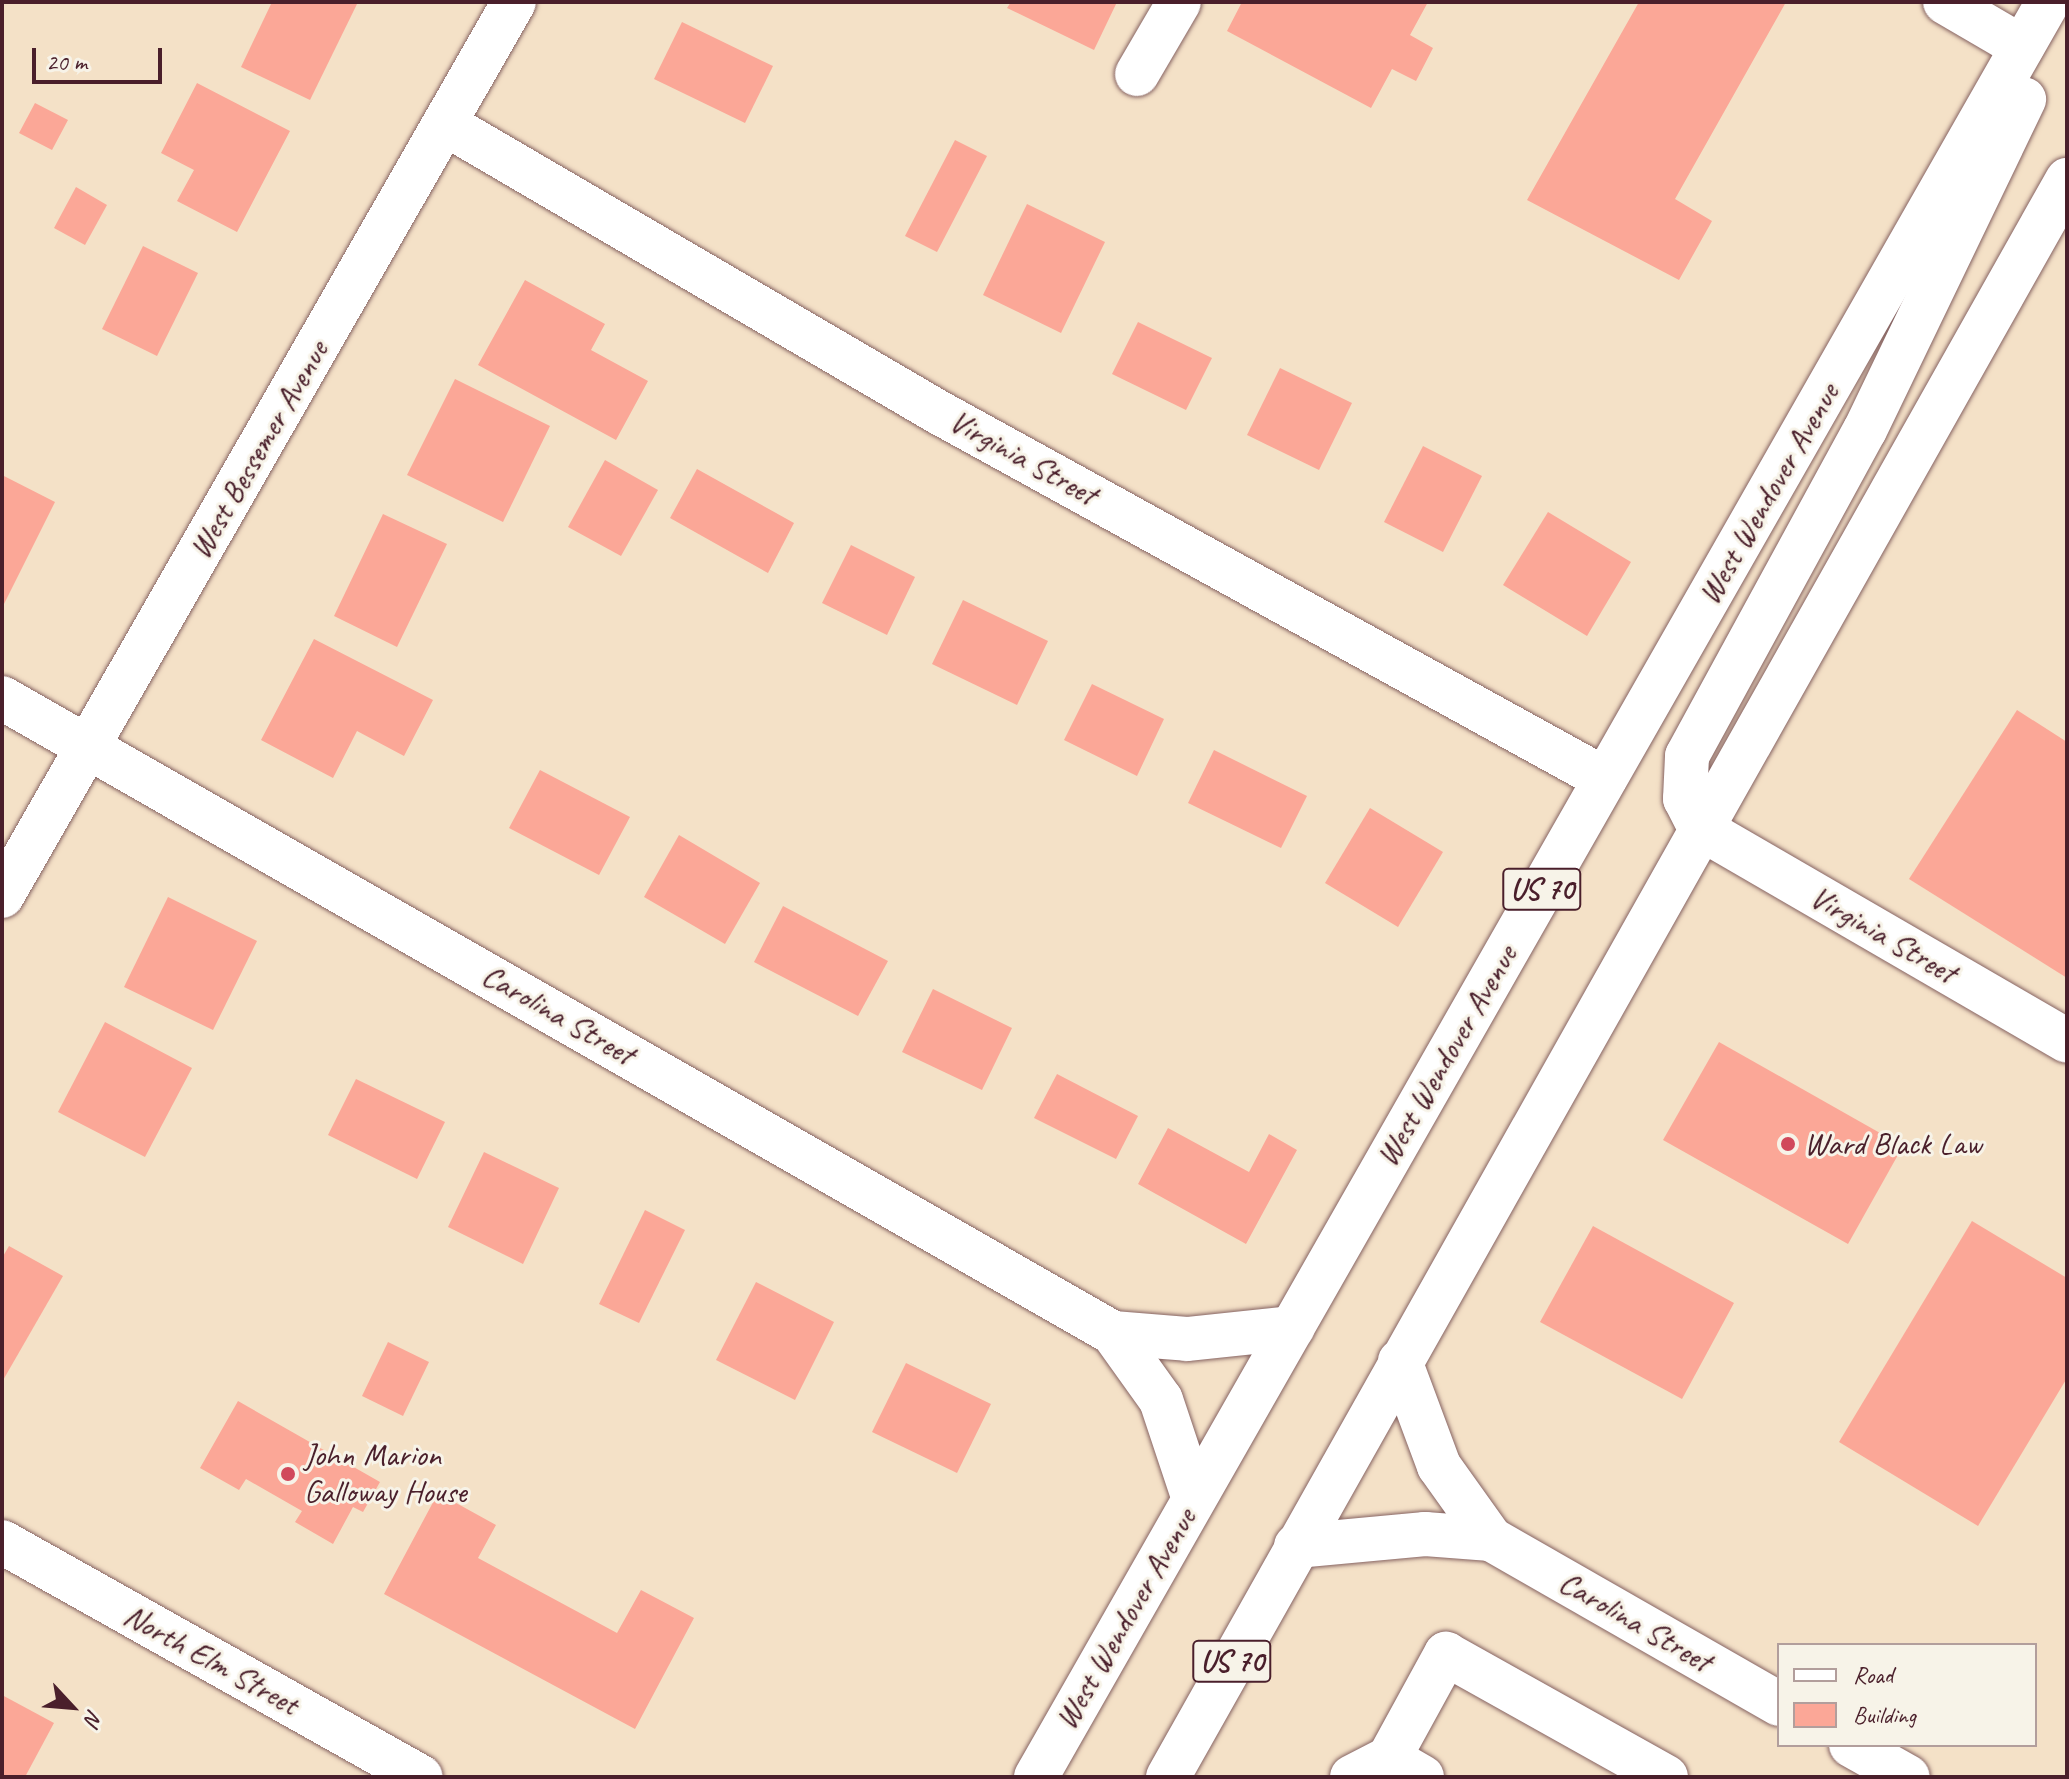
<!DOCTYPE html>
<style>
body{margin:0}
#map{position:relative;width:2069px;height:1779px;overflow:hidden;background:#f4e1c7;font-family:Caveat,sans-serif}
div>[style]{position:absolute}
.building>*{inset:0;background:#fba797}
.roads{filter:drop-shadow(0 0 2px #866362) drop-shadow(0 0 2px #866362)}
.minor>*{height:44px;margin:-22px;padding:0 22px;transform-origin:22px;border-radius:22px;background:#fff}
.major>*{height:44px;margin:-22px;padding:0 22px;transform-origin:22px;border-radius:22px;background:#fff}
.highway>*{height:44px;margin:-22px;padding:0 22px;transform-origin:22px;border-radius:22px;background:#fff}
.dots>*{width:22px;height:22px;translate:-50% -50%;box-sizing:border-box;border:4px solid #f7f3e8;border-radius:50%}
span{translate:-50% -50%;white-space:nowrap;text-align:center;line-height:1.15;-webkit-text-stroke:6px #f7f3e8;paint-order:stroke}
.shield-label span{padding:2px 6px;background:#f7f3e8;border:2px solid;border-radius:6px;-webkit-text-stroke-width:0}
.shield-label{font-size:30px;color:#4a1f2b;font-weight:700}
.street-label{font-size:32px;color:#4a1f2b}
.poi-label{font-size:32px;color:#4a1f2b}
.left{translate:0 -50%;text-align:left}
.frame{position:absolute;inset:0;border:4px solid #4a1f2b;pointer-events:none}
.legend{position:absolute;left:1777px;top:1643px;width:260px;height:104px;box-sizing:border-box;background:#f7f3e8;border:2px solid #b29e9c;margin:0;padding:10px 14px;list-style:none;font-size:24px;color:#4a1f2b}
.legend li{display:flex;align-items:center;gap:16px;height:40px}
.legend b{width:40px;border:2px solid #b29e9c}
.north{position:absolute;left:32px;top:1667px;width:80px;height:80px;-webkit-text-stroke:6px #f7f3e8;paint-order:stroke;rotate:116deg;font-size:22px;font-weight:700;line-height:32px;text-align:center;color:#4a1f2b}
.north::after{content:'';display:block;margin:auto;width:28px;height:36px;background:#4a1f2b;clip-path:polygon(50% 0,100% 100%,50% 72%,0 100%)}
.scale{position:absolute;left:32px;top:48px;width:130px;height:36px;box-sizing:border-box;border:4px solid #4a1f2b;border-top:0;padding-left:10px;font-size:24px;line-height:28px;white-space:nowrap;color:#4a1f2b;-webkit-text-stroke:6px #f7f3e8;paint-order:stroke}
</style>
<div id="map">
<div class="building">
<i style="clip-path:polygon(272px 2px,358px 2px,310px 100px,241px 67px)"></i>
<i style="clip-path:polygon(1011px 2px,1117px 2px,1094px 50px,1007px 8px)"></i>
<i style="clip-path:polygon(1242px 2px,1428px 2px,1410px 35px,1433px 48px,1416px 81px,1392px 69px,1371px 108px,1227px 31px)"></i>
<i style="clip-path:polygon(1639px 2px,1786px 2px,1675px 199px,1712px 221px,1679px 280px,1527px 200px)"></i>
<i style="clip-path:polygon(682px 22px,773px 66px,745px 123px,654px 79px)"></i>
<i style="clip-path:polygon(197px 83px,290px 131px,237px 232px,177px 201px,194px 170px,161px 153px)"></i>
<i style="clip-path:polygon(35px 103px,68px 120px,52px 150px,19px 133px)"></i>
<i style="clip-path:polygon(955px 140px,987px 156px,937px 252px,905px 236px)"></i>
<i style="clip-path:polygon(76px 187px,107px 205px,85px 245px,54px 228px)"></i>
<i style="clip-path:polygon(1027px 204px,1105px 242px,1061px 333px,983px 295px)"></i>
<i style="clip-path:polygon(143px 246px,198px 273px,157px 356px,102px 329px)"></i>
<i style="clip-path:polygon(525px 280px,605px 324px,591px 350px,648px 381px,616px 440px,478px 365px)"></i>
<i style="clip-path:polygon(1138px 322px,1212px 358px,1186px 410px,1112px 374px)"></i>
<i style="clip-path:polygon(1280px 368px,1352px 403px,1319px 470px,1247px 435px)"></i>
<i style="clip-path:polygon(455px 379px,550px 426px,503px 522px,407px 475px)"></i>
<i style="clip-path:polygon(1423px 446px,1482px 476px,1443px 552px,1384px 522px)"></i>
<i style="clip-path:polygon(605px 460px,658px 490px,621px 556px,568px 527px)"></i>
<i style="clip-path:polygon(697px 469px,794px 523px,768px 573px,670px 518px)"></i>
<i style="clip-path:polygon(2px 475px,55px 502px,2px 608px)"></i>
<i style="clip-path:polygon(1548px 512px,1631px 562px,1587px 636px,1503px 585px)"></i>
<i style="clip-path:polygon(383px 514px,447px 544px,397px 647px,334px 616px)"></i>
<i style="clip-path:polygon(851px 545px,915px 577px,887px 635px,822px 603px)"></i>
<i style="clip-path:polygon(963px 600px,1048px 641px,1017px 705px,932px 664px)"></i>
<i style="clip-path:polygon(314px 639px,433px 700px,404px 756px,357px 731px,333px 778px,261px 740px)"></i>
<i style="clip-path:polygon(1092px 684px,1164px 719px,1137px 776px,1064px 740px)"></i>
<i style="clip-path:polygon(2017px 710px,2067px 742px,2067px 978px,1909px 879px)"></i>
<i style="clip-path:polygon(1214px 750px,1307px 796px,1281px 848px,1188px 803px)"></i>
<i style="clip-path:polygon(540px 770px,630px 817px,599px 875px,509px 828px)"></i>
<i style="clip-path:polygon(1370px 808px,1443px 852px,1398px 927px,1325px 883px)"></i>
<i style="clip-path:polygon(679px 835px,760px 883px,725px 944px,644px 897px)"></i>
<i style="clip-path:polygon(168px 897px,257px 941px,213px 1030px,124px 987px)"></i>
<i style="clip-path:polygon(783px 906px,888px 961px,858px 1016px,754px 962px)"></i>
<i style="clip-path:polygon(933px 989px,1012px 1028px,982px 1090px,902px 1052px)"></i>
<i style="clip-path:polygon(105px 1022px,192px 1068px,145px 1157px,58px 1112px)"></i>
<i style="clip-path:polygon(1719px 1042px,1903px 1146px,1848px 1244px,1663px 1140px)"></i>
<i style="clip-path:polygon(1057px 1074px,1138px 1116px,1116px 1159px,1034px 1118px)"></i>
<i style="clip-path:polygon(356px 1079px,445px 1122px,417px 1179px,328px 1135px)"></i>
<i style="clip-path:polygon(1168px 1128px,1249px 1172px,1269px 1134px,1297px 1150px,1246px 1244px,1138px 1184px)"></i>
<i style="clip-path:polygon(484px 1152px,559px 1188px,523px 1264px,448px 1227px)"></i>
<i style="clip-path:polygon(645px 1210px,685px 1230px,639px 1323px,599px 1304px)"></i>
<i style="clip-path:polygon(1972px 1221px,2067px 1278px,2067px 1378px,1978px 1526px,1839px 1442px)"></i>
<i style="clip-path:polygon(1593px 1226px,1734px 1303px,1682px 1399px,1540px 1322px)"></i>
<i style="clip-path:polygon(9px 1246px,63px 1276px,2px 1382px,2px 1258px)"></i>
<i style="clip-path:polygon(756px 1282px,834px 1322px,795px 1400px,716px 1360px)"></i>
<i style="clip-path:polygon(388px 1342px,429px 1362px,403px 1416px,362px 1396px)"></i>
<i style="clip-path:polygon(906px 1363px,991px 1404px,957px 1473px,872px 1432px)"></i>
<i style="clip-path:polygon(238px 1401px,380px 1482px,363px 1512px,353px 1507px,333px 1544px,295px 1522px,302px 1511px,246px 1479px,239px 1490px,200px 1468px)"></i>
<i style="clip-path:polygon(438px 1493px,496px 1525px,478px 1558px,617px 1633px,641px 1590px,694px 1618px,635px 1729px,384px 1594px)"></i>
<i style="clip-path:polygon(2px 1695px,54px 1723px,25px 1777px,2px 1777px)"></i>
</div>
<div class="roads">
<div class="minor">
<i style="left:1945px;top:2px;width:89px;rotate:30.3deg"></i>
<i style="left:1137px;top:74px;width:83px;rotate:-59.7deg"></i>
<i style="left:447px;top:125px;width:569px;rotate:30.31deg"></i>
<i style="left:938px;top:412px;width:761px;rotate:28.82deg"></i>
<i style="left:2px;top:698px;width:1280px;rotate:29.75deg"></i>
<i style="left:1113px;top:1333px;width:82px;rotate:54.4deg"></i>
<i style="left:1161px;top:1400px;width:104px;rotate:71.6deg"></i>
<i style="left:1700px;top:828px;width:424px;rotate:30.1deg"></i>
<i style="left:2px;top:896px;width:1030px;rotate:-60.2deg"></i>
<i style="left:1113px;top:1333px;width:74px;rotate:4.6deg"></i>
<i style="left:1187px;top:1339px;width:106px;rotate:-6deg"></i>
<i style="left:1400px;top:1361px;width:112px;rotate:69.6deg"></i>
<i style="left:1439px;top:1466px;width:90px;rotate:54.5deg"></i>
<i style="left:1491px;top:1539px;width:332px;rotate:29.8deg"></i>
<i style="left:1296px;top:1546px;width:130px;rotate:-5.3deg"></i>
<i style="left:1425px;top:1534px;width:66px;rotate:4.3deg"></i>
<i style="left:1851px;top:1745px;width:65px;rotate:29.3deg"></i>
<i style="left:1352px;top:1777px;width:42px;rotate:-27.2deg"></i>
<i style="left:1422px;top:1777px;width:38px;rotate:-150deg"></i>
<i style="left:1389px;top:1758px;width:119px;rotate:-61.3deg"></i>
<i style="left:1446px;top:1654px;width:252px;rotate:29.2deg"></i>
</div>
<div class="major">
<i style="left:2px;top:1542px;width:480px;rotate:29.3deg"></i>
</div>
<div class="highway">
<i style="left:1700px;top:828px;width:33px;rotate:-117deg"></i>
<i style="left:1685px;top:799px;width:43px;rotate:-87.3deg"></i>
<i style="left:1687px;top:756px;width:371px;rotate:-61.4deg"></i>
<i style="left:1865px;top:430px;width:367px;rotate:-64.3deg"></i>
<i style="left:1036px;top:1777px;width:2043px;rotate:-60.31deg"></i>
<i style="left:1168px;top:1777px;width:1833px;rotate:-60.62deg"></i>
</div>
</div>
<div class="dots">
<i style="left:1788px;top:1144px;background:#d1495b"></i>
<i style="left:288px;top:1474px;background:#d1495b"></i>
</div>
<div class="shield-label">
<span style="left:1542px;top:889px">US 70</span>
<span style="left:1232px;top:1661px">US 70</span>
</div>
<div class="street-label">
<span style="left:259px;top:450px;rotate:-60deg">West Bessemer Avenue</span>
<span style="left:1023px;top:458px;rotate:29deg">Virginia Street</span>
<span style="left:1769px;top:494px;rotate:-60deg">West Wendover Avenue</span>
<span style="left:1883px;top:935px;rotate:30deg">Virginia Street</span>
<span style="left:558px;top:1015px;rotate:30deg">Carolina Street</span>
<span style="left:1447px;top:1056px;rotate:-60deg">West Wendover Avenue</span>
<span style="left:1126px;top:1619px;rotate:-60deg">West Wendover Avenue</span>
<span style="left:1635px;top:1622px;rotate:30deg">Carolina Street</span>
<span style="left:211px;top:1660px;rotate:29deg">North Elm Street</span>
</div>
<div class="poi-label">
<span class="left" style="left:1804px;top:1144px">Ward Black Law</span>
<span class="left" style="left:304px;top:1474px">John Marion<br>Galloway House</span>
</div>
<div class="frame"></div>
<ul class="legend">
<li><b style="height:10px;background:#fff"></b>Road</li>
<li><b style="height:22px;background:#fba797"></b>Building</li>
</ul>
<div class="north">N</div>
<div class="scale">20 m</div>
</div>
